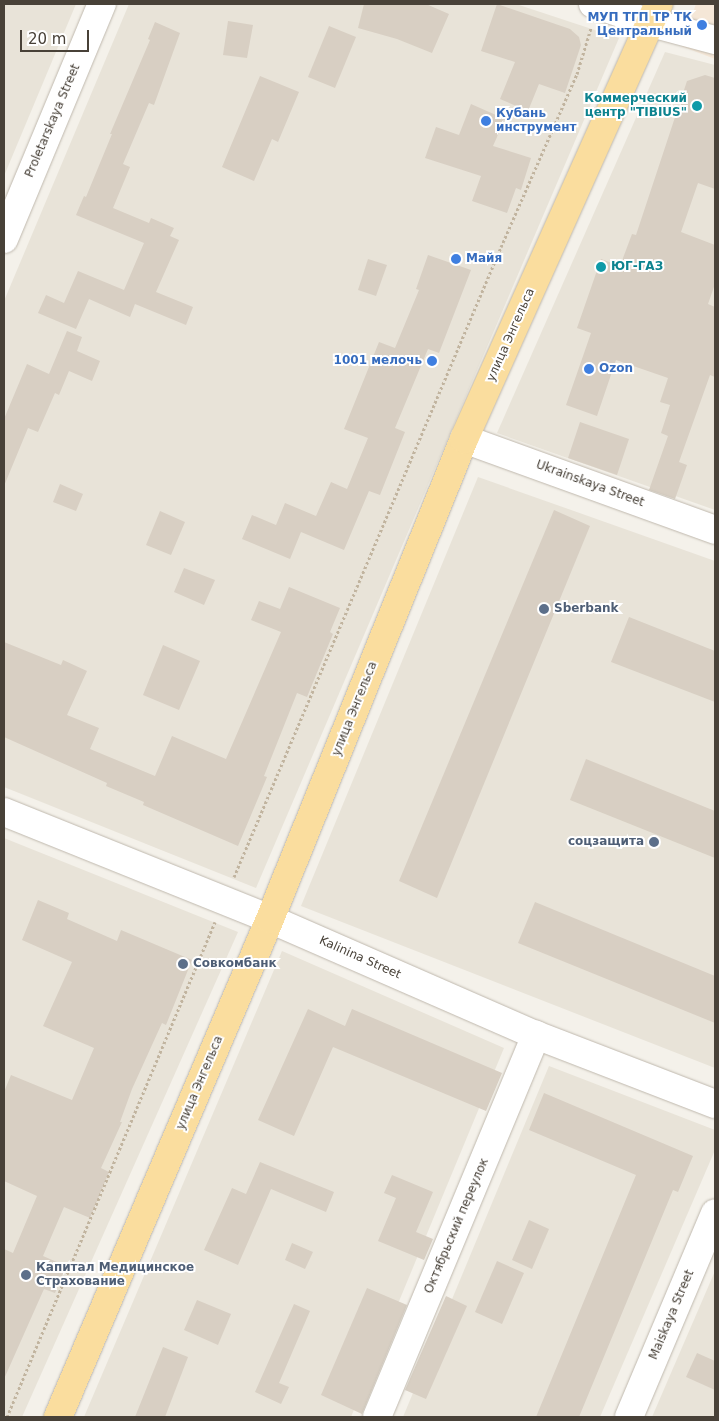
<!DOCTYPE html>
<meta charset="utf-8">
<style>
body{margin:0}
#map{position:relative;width:719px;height:1421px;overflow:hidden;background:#f4f1ea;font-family:"DejaVu Sans",sans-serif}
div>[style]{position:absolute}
.residential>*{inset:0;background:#e8e3d8}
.commercial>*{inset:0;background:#f5e7d7}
.building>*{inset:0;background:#d8cfc3}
.path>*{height:3px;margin-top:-1.5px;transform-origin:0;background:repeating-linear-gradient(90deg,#c1b49f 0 2.5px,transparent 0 5px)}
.roads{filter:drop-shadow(0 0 1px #bfb8ad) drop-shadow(0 0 1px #bfb8ad)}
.minor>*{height:28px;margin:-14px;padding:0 14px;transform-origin:14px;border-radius:14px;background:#fff}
.major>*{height:28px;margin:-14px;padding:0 14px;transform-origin:14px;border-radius:14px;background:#fadd9e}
.dots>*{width:14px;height:14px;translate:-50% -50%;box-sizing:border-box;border:2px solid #fff;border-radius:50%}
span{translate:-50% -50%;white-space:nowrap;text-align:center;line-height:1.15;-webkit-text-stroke:4px #fff;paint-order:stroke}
.shop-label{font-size:12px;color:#366cbe;font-weight:700}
.right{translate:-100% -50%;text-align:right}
.left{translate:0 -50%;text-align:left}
.culture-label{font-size:12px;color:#0d838f;font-weight:700}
.street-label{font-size:12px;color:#484138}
.service-label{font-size:12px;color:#4e5e75;font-weight:700}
.frame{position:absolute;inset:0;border:5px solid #484138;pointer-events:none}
.scale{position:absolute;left:20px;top:30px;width:69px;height:22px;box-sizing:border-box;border:2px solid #484138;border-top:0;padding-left:6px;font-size:15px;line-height:18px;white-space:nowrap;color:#484138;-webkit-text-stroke:4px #fff;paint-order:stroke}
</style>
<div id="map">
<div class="residential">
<i style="clip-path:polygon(4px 4px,76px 4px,4px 176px)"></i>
<i style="clip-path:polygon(129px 4px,516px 4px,619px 38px,256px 888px,4px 787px,4px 301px)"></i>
<i style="clip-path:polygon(665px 52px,715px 65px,715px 510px,497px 433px)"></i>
<i style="clip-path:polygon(478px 477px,715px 561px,715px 1068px,301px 906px)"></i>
<i style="clip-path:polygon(4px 838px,238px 932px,22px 1417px,4px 1417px)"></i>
<i style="clip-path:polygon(282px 951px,504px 1048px,351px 1417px,84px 1417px)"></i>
<i style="clip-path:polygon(549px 1066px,715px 1130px,715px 1150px,600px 1417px,403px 1417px)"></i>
<i style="clip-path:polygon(715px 1271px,715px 1417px,652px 1417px)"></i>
</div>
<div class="commercial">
<i style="clip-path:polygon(696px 4px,715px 4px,715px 59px,681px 46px)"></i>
</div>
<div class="building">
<i style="clip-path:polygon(364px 4px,426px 4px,449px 14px,432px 53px,397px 39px,358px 28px)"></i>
<i style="clip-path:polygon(497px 4px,570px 29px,579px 37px,581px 45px,565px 93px,539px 84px,528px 111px,500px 99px,515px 62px,481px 51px)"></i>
<i style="clip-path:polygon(228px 21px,253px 25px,247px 58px,223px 55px)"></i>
<i style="clip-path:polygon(155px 22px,180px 33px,154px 105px,149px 103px,123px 164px,130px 167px,113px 208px,149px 223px,151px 218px,174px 228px,170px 236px,179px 240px,156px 292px,193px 307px,186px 325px,135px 304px,130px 317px,89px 299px,76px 329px,38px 313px,46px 295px,64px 303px,78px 271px,124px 290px,144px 243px,76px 215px,84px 196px,86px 197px,112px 134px,110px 134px,150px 40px,148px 39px)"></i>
<i style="clip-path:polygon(329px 26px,356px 37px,335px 88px,308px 77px)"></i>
<i style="clip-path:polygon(705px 75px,715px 78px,715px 189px,698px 183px,681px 232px,715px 245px,715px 284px,708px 304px,715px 307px,715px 377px,710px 375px,679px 462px,687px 465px,675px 499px,649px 490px,668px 436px,661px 433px,670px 405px,660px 402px,668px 378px,616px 360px,597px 416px,566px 405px,591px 333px,577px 328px,601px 259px,620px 266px,632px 234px,636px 235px,687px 81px)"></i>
<i style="clip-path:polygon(260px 76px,299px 92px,278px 142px,272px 139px,254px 181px,222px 167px)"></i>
<i style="clip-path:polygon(471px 104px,505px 119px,493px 146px,531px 158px,521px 190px,516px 188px,507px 213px,472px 201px,481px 176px,425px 158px,436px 127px,459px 135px)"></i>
<i style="clip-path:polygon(428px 255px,471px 270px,439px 353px,428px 349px,395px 428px,405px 432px,380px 495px,369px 491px,344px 550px,301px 532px,290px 559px,242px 539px,252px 515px,276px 525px,285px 503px,316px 516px,331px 482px,347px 489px,368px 438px,344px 429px,379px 342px,395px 348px,419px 290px,416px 289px)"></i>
<i style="clip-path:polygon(368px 259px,387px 265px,376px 296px,358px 290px)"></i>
<i style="clip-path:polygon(67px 331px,82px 337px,77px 351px,100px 361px,92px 381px,69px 371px,59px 395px,55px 393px,38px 432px,28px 428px,4px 486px,4px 419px,27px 364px,49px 374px)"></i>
<i style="clip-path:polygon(580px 422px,629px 439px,617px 475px,568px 458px)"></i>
<i style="clip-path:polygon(60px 484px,83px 494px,76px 511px,53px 502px)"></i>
<i style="clip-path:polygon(554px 510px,590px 526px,437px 898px,399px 881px)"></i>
<i style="clip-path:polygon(160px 511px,185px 522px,171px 555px,146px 545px)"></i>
<i style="clip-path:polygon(184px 568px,215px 580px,204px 605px,174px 592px)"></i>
<i style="clip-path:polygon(289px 587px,340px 608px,330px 632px,333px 634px,307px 697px,297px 693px,264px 776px,267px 777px,238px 846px,143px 805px,144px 802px,106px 786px,107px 783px,4px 737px,4px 642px,61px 665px,63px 660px,87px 671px,67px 715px,99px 728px,90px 749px,155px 776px,172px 736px,226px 759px,281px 632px,251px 620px,259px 601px,280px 609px)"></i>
<i style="clip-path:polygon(629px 617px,715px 651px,715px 702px,611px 662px)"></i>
<i style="clip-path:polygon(163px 645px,200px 661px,179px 710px,143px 695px)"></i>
<i style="clip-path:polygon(586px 759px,715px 811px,715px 858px,570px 800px)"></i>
<i style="clip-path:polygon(38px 900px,69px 913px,67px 919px,117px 941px,121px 930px,192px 960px,166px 1025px,162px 1023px,132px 1089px,120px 1122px,122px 1122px,101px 1168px,109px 1172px,90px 1218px,64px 1207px,43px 1256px,66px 1266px,55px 1293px,44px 1289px,4px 1379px,4px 1249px,13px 1253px,37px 1196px,4px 1181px,4px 1092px,11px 1075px,72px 1100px,94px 1048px,43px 1026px,72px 962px,22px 940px)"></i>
<i style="clip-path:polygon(535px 902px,715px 976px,715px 1023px,518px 943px)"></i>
<i style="clip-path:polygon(308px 1009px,345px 1026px,352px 1009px,502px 1073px,486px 1111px,333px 1047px,294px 1136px,258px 1120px)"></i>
<i style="clip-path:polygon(544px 1093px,693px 1156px,678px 1192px,673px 1190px,579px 1417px,536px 1417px,636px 1175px,529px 1130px)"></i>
<i style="clip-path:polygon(260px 1162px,334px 1192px,326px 1212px,271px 1189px,238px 1265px,204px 1250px,232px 1188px,246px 1194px)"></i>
<i style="clip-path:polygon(392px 1175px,433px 1192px,416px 1232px,433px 1239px,424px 1260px,378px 1241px,396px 1198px,384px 1193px)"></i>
<i style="clip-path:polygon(529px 1220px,549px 1229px,532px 1269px,512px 1260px)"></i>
<i style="clip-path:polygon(292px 1243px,313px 1252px,305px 1269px,285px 1260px)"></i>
<i style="clip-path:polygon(497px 1261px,524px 1273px,502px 1324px,475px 1312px)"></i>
<i style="clip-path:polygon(367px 1288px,407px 1305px,362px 1414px,321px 1395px)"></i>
<i style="clip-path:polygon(446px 1296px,467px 1306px,426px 1399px,405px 1390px)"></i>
<i style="clip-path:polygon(197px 1300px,231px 1314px,218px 1345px,184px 1330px)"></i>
<i style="clip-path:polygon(294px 1304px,310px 1311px,279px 1383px,289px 1387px,281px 1404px,255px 1392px)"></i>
<i style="clip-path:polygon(163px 1347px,188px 1357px,165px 1417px,135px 1417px)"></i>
<i style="clip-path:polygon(697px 1353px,715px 1361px,715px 1390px,686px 1377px)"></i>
</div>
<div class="path">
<i style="left:234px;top:877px;width:684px;rotate:-67.03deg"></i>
<i style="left:501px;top:247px;width:189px;rotate:-66.3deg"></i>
<i style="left:577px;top:74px;width:48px;rotate:-73.1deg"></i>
<i style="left:7px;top:1417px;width:537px;rotate:-67.21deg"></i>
</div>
<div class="roads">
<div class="minor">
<i style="left:593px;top:4px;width:61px;rotate:18.1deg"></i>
<i style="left:651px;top:23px;width:66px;rotate:14.9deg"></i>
<i style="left:4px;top:239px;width:255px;rotate:-67.4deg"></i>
<i style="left:464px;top:439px;width:267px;rotate:19.9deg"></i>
<i style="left:4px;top:812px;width:287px;rotate:21.9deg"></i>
<i style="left:270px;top:919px;width:290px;rotate:23.6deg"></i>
<i style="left:536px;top:1035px;width:192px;rotate:21.1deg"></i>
<i style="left:377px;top:1417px;width:414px;rotate:-67.4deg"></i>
<i style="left:629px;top:1417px;width:221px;rotate:-67.1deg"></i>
</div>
<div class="major">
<i style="left:58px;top:1417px;width:541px;rotate:-66.94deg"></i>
<i style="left:270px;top:919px;width:518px;rotate:-67.99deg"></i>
<i style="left:464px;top:439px;width:477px;rotate:-65.9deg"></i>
</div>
</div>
<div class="dots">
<i style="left:702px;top:25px;background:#3f7fe0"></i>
<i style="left:697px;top:106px;background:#0f9aa8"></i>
<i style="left:486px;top:121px;background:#3f7fe0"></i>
<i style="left:456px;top:259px;background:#3f7fe0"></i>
<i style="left:601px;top:267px;background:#0f9aa8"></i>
<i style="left:432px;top:361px;background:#3f7fe0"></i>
<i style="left:589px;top:369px;background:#3f7fe0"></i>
<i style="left:544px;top:609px;background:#5c6f8a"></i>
<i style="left:654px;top:842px;background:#5c6f8a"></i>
<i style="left:183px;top:964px;background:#5c6f8a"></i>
<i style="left:26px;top:1275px;background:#5c6f8a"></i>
</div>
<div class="shop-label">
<span class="right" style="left:692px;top:25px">МУП ТГП ТР ТК<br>Центральный</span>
<span class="left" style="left:496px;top:121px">Кубань<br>инструмент</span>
<span class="left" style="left:466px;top:259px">Майя</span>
<span class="right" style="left:422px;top:361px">1001 мелочь</span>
<span class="left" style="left:599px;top:369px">Ozon</span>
</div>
<div class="culture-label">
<span class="right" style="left:687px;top:106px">Коммерческий<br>центр "TIBIUS"</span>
<span class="left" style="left:611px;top:267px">ЮГ-ГАЗ</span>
</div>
<div class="street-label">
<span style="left:53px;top:121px;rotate:-67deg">Proletarskaya Street</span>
<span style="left:511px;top:335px;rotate:-66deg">улица Энгельса</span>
<span style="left:590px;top:484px;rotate:20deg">Ukrainskaya Street</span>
<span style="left:355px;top:709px;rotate:-68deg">улица Энгельса</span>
<span style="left:360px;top:958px;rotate:24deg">Kalinina Street</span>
<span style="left:200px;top:1083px;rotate:-67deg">улица Энгельса</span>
<span style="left:457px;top:1226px;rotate:-67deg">Октябрьский переулок</span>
<span style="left:672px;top:1315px;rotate:-67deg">Maiskaya Street</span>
</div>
<div class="service-label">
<span class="left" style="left:554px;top:609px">Sberbank</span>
<span class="right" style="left:644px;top:842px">соцзащита</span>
<span class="left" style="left:193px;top:964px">Совкомбанк</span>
<span class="left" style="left:36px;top:1275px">Капитал Медицинское<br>Страхование</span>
</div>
<div class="frame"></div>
<div class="scale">20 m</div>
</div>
